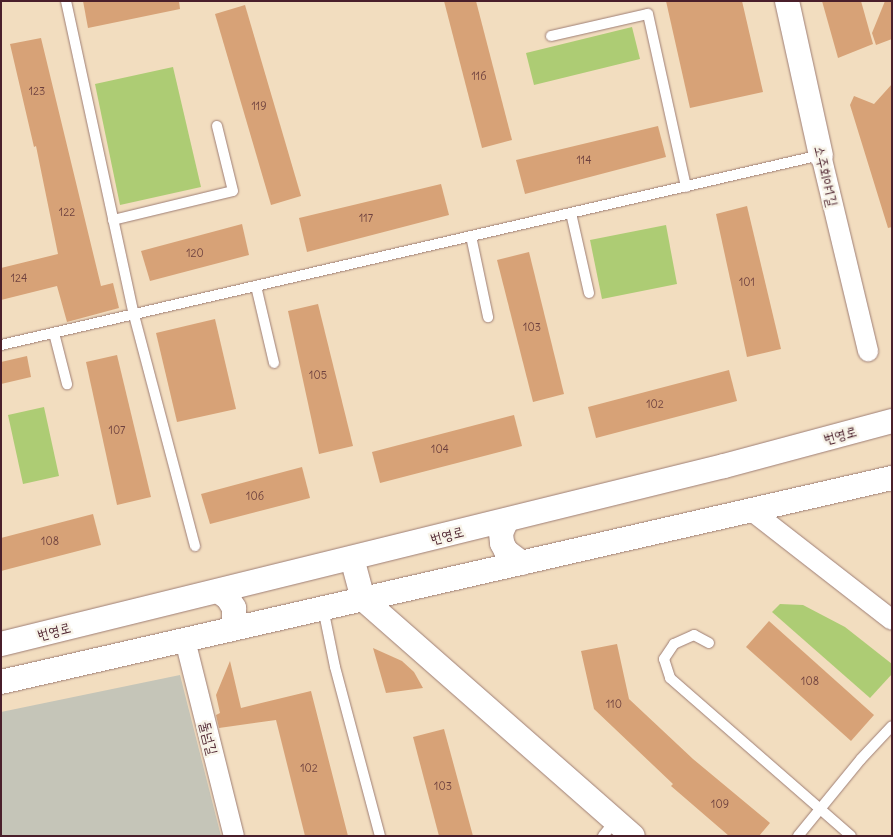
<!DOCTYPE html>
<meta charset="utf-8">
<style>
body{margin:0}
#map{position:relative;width:893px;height:837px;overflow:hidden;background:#f2ddbf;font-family:Delius,"Poor Story",sans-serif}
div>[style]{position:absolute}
.industrial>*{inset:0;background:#c5c5b8}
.green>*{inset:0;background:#adcc74}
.building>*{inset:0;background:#d7a277}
.roads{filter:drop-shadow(0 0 1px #9e7e75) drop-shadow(0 0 1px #9e7e75)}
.service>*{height:10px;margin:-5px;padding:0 5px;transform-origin:5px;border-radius:5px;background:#fff}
.minor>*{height:20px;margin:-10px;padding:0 10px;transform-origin:10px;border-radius:10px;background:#fff}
.tertiary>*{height:24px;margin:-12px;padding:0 12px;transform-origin:12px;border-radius:12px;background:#fff}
span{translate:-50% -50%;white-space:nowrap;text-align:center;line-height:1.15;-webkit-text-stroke:4.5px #f7f3e8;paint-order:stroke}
.number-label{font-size:11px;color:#6d403e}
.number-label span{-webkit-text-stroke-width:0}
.street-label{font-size:14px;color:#4a1f2b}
.frame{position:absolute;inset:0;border:2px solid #4a1f2b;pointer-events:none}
</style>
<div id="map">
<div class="industrial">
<i style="clip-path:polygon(180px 675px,221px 836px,1px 836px,1px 712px)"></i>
</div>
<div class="green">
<i style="clip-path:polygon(632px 27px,640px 59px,534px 85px,526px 53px)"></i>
<i style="clip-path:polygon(173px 67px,201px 187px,120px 205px,95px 84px)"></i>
<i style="clip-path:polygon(666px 225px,677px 284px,602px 299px,590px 240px)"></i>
<i style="clip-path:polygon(44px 407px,59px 476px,23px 484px,8px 415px)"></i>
<i style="clip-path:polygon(780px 604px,803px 605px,845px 627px,892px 664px,892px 674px,870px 698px,772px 612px)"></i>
</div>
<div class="building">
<i style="clip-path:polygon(83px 1px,179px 1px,180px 9px,88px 28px)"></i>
<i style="clip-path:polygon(444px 1px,476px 1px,512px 140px,482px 148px)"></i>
<i style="clip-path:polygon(666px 1px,742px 1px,763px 92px,690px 108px)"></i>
<i style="clip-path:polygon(822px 1px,861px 1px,873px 44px,838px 58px)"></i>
<i style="clip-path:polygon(885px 1px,892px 1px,892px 39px,876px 45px,872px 33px)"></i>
<i style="clip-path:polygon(245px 5px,301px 196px,271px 205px,215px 14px)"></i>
<i style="clip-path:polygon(41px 38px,101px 286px,113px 283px,119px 308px,67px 322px,57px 286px,1px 300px,1px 268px,58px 254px,36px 146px,34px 147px,10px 44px)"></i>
<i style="clip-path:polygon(892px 84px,892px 227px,888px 228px,850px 105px,854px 96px,874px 104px)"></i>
<i style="clip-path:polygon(658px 126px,666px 157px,525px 194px,516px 160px)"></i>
<i style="clip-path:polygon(441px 184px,449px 215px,307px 252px,299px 218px)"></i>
<i style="clip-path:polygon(747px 206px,781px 349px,747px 357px,716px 214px)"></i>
<i style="clip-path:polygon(242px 224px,249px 255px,150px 281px,141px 251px)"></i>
<i style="clip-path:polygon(529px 252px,564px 394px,533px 402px,497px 260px)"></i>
<i style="clip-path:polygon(318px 304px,353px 446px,319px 454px,288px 311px)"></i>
<i style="clip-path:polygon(215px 319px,236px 409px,177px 422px,156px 333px)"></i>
<i style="clip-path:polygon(117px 355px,151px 497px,117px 505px,86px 362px)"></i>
<i style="clip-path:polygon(27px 356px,31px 377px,1px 384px,1px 362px)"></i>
<i style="clip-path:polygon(729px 370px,737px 401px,596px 438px,588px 407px)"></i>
<i style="clip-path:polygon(514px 415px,522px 446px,380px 483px,372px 452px)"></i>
<i style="clip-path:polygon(302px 467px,310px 498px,210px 524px,201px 494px)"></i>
<i style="clip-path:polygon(93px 514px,101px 545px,1px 571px,1px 538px)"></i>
<i style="clip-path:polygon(769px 621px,874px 715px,851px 741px,746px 647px)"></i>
<i style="clip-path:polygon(617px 644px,629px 699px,693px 759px,770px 823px,759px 836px,729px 836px,671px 786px,673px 784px,594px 709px,581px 651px)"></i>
<i style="clip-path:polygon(373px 648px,402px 661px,414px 672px,423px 688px,386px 693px)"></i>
<i style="clip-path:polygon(230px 661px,241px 708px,311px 691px,348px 836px,305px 836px,276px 720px,219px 728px,216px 715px,220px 713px,216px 695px)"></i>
<i style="clip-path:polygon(444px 729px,473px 836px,439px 836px,413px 737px)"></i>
</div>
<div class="roads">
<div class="service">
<i style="left:66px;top:1px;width:321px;rotate:77.8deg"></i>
<i style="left:134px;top:315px;width:239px;rotate:75.2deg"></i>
<i style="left:551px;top:36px;width:99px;rotate:-12.8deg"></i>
<i style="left:648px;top:14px;width:177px;rotate:77.6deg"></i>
<i style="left:571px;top:213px;width:82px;rotate:77.3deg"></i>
<i style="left:113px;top:220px;width:123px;rotate:-13.6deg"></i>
<i style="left:233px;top:191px;width:67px;rotate:-103.8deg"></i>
<i style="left:471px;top:236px;width:83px;rotate:78.1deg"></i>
<i style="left:256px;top:286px;width:79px;rotate:76.8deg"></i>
<i style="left:54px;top:333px;width:53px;rotate:75.7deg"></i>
<i style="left:1px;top:345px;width:842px;rotate:-13.05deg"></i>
<i style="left:323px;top:608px;width:60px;rotate:78.5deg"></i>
<i style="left:335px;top:667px;width:175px;rotate:75.1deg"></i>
<i style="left:709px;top:643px;width:17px;rotate:-152deg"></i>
<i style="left:694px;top:635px;width:22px;rotate:156deg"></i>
<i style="left:674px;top:644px;width:18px;rotate:124deg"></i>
<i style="left:664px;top:659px;width:20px;rotate:72deg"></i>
<i style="left:670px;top:678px;width:240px;rotate:41.1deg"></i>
<i style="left:603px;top:836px;width:19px;rotate:-51deg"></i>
<i style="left:798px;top:836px;width:99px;rotate:-50.7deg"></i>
<i style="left:861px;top:759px;width:45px;rotate:-46.8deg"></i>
</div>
<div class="minor">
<i style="left:821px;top:155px;width:202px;rotate:76.5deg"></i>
<i style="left:752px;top:511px;width:177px;rotate:37.9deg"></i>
<i style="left:185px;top:640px;width:202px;rotate:76deg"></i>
</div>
<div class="tertiary">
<i style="left:787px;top:1px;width:158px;rotate:77.6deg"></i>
<i style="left:507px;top:520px;width:14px;rotate:115deg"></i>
<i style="left:501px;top:533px;width:10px;rotate:84deg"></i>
<i style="left:502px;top:543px;width:9px;rotate:63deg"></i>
<i style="left:506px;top:551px;width:20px;rotate:37deg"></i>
<i style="left:352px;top:558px;width:42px;rotate:75deg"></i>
<i style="left:363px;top:599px;width:359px;rotate:41.3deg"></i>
<i style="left:218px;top:591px;width:12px;rotate:35deg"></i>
<i style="left:228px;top:598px;width:12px;rotate:59deg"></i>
<i style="left:234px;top:608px;width:15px;rotate:90deg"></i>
<i style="left:234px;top:623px;width:9px;rotate:131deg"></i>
<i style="left:1px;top:644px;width:745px;rotate:-13.83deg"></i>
<i style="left:724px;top:466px;width:174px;rotate:-15deg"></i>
<i style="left:1px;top:682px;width:914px;rotate:-12.9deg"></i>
</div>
</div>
<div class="number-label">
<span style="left:479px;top:76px">116</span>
<span style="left:37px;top:91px">123</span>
<span style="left:259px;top:106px">119</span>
<span style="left:584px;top:160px">114</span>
<span style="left:67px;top:212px">122</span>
<span style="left:366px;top:218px">117</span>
<span style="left:195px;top:253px">120</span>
<span style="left:19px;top:278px">124</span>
<span style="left:747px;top:282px">101</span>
<span style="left:532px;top:327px">103</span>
<span style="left:318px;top:375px">105</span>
<span style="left:655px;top:404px">102</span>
<span style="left:117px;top:430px">107</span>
<span style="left:440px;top:449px">104</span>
<span style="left:255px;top:496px">106</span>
<span style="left:50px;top:541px">108</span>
<span style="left:810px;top:681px">108</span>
<span style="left:614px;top:704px">110</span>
<span style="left:309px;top:768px">102</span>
<span style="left:443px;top:786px">103</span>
<span style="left:720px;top:804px">109</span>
</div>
<div class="street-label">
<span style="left:826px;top:176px;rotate:77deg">소주회야1길</span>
<span style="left:840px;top:435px;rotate:-15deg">번영로</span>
<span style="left:447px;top:535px;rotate:-14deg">번영로</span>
<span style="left:54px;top:631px;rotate:-14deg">번영로</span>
<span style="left:209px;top:738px;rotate:76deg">둘넘길</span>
</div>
<div class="frame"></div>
</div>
